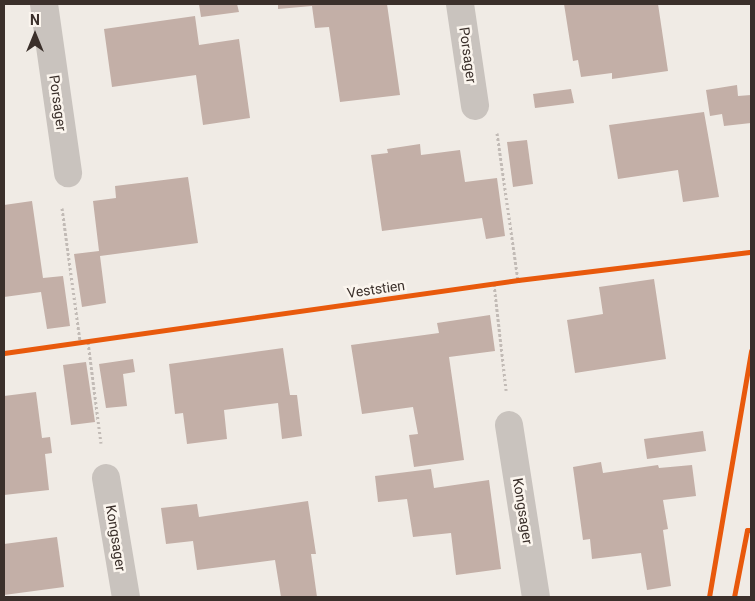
<!DOCTYPE html>
<style>
body{margin:0}
#map{position:relative;width:755px;height:601px;overflow:hidden;background:#f0ebe5;font-family:Roboto,sans-serif}
div>[style]{position:absolute}
.building>*{inset:0;background:#c3afa7}
.path>*{height:3px;margin-top:-1.5px;transform-origin:0;background:repeating-linear-gradient(90deg,#c2bbb6 0 2.5px,transparent 0 5px)}
.street>*{height:28px;margin:-14px;padding:0 14px;transform-origin:14px;border-radius:14px;background:#c9c3be}
.cycleway>*{height:5px;margin:-2.5px;padding:0 2.5px;transform-origin:2.5px;border-radius:2.5px;background:#e8590c}
span{translate:-50% -50%;white-space:nowrap;text-align:center;line-height:1.15;-webkit-text-stroke:5px #fbf5ee;paint-order:stroke}
.street-label{font-size:14px;color:#3b302b}
.frame{position:absolute;inset:0;border:5px solid #3b302b;pointer-events:none}
.north{position:absolute;left:10px;top:10px;width:50px;height:50px;-webkit-text-stroke:4px #fbf5ee;paint-order:stroke;rotate:0deg;font-size:14px;font-weight:700;line-height:20px;text-align:center;color:#3b302b}
.north::after{content:'';display:block;margin:auto;width:18px;height:22px;background:#3b302b;clip-path:polygon(50% 0,100% 100%,50% 72%,0 100%)}
</style>
<div id="map">
<div class="building">
<i style="clip-path:polygon(199px 4px,237px 4px,239px 12px,201px 17px)"></i>
<i style="clip-path:polygon(278px 4px,387px 4px,400px 95px,340px 102px,329px 27px,315px 28px,312px 6px,278px 9px)"></i>
<i style="clip-path:polygon(564px 4px,658px 4px,668px 71px,612px 79px,612px 73px,581px 77px,578px 60px,573px 61px)"></i>
<i style="clip-path:polygon(195px 16px,199px 45px,239px 39px,250px 118px,203px 125px,196px 75px,112px 87px,104px 29px)"></i>
<i style="clip-path:polygon(737px 85px,738px 96px,751px 95px,751px 123px,724px 126px,722px 114px,710px 116px,706px 90px)"></i>
<i style="clip-path:polygon(571px 89px,574px 103px,535px 108px,533px 94px)"></i>
<i style="clip-path:polygon(704px 112px,719px 197px,683px 202px,678px 170px,618px 179px,609px 125px)"></i>
<i style="clip-path:polygon(527px 140px,533px 184px,513px 187px,507px 142px)"></i>
<i style="clip-path:polygon(420px 144px,421px 155px,460px 150px,465px 182px,497px 178px,505px 236px,486px 239px,482px 218px,382px 231px,371px 155px,388px 153px,387px 149px)"></i>
<i style="clip-path:polygon(188px 177px,198px 243px,100px 256px,106px 303px,82px 307px,74px 254px,99px 251px,93px 201px,116px 198px,115px 186px)"></i>
<i style="clip-path:polygon(32px 201px,43px 278px,63px 276px,70px 326px,47px 329px,41px 292px,4px 297px,4px 205px)"></i>
<i style="clip-path:polygon(654px 279px,666px 359px,575px 373px,567px 320px,603px 314px,599px 287px)"></i>
<i style="clip-path:polygon(490px 315px,495px 351px,449px 357px,464px 460px,414px 467px,409px 435px,418px 434px,413px 407px,362px 414px,351px 345px,439px 333px,437px 323px)"></i>
<i style="clip-path:polygon(283px 348px,290px 395px,297px 395px,302px 436px,282px 439px,278px 403px,224px 410px,227px 439px,187px 444px,183px 413px,175px 414px,169px 364px)"></i>
<i style="clip-path:polygon(133px 359px,135px 372px,123px 374px,127px 406px,106px 408px,99px 364px)"></i>
<i style="clip-path:polygon(86px 362px,95px 422px,71px 425px,63px 365px)"></i>
<i style="clip-path:polygon(36px 392px,42px 438px,50px 437px,52px 453px,45px 454px,49px 490px,4px 495px,4px 396px)"></i>
<i style="clip-path:polygon(703px 431px,706px 451px,647px 459px,644px 439px)"></i>
<i style="clip-path:polygon(601px 462px,603px 473px,658px 465px,659px 468px,692px 465px,696px 496px,663px 500px,668px 529px,663px 530px,671px 586px,647px 590px,641px 553px,592px 559px,590px 539px,583px 540px,573px 467px)"></i>
<i style="clip-path:polygon(431px 469px,434px 488px,489px 480px,501px 569px,456px 575px,451px 533px,413px 537px,407px 499px,378px 502px,375px 476px)"></i>
<i style="clip-path:polygon(308px 501px,316px 554px,311px 554px,317px 597px,281px 597px,275px 560px,197px 570px,193px 541px,166px 544px,161px 508px,197px 504px,199px 517px)"></i>
<i style="clip-path:polygon(57px 537px,64px 587px,4px 595px,4px 544px)"></i>
</div>
<div class="path">
<i style="left:497px;top:133px;width:148px;rotate:81.9deg"></i>
<i style="left:62px;top:208px;width:135px;rotate:82.3deg"></i>
<i style="left:494px;top:284px;width:107px;rotate:83.5deg"></i>
<i style="left:88px;top:342px;width:102px;rotate:82.7deg"></i>
</div>
<div class="street">
<i style="left:44px;top:4px;width:171px;rotate:81.9deg"></i>
<i style="left:460px;top:4px;width:103px;rotate:81.6deg"></i>
<i style="left:509px;top:425px;width:174px;rotate:81.1deg"></i>
<i style="left:106px;top:478px;width:121px;rotate:80.5deg"></i>
</div>
<div class="cycleway">
<i style="left:4px;top:353px;width:519px;rotate:-8.08deg"></i>
<i style="left:518px;top:280px;width:235px;rotate:-6.9deg"></i>
<i style="left:709px;top:597px;width:250px;rotate:-80.3deg"></i>
<i style="left:734px;top:597px;width:68px;rotate:-79deg"></i>
<i style="left:747px;top:530px;width:4px"></i>
</div>
<div class="street-label">
<span style="left:468px;top:55px;rotate:82deg">Porsager</span>
<span style="left:58px;top:103px;rotate:82deg">Porsager</span>
<span style="left:376px;top:289px;rotate:-8deg">Veststien</span>
<span style="left:523px;top:511px;rotate:81deg">Kongsager</span>
<span style="left:116px;top:538px;rotate:81deg">Kongsager</span>
</div>
<div class="frame"></div>
<div class="north">N</div>
</div>
